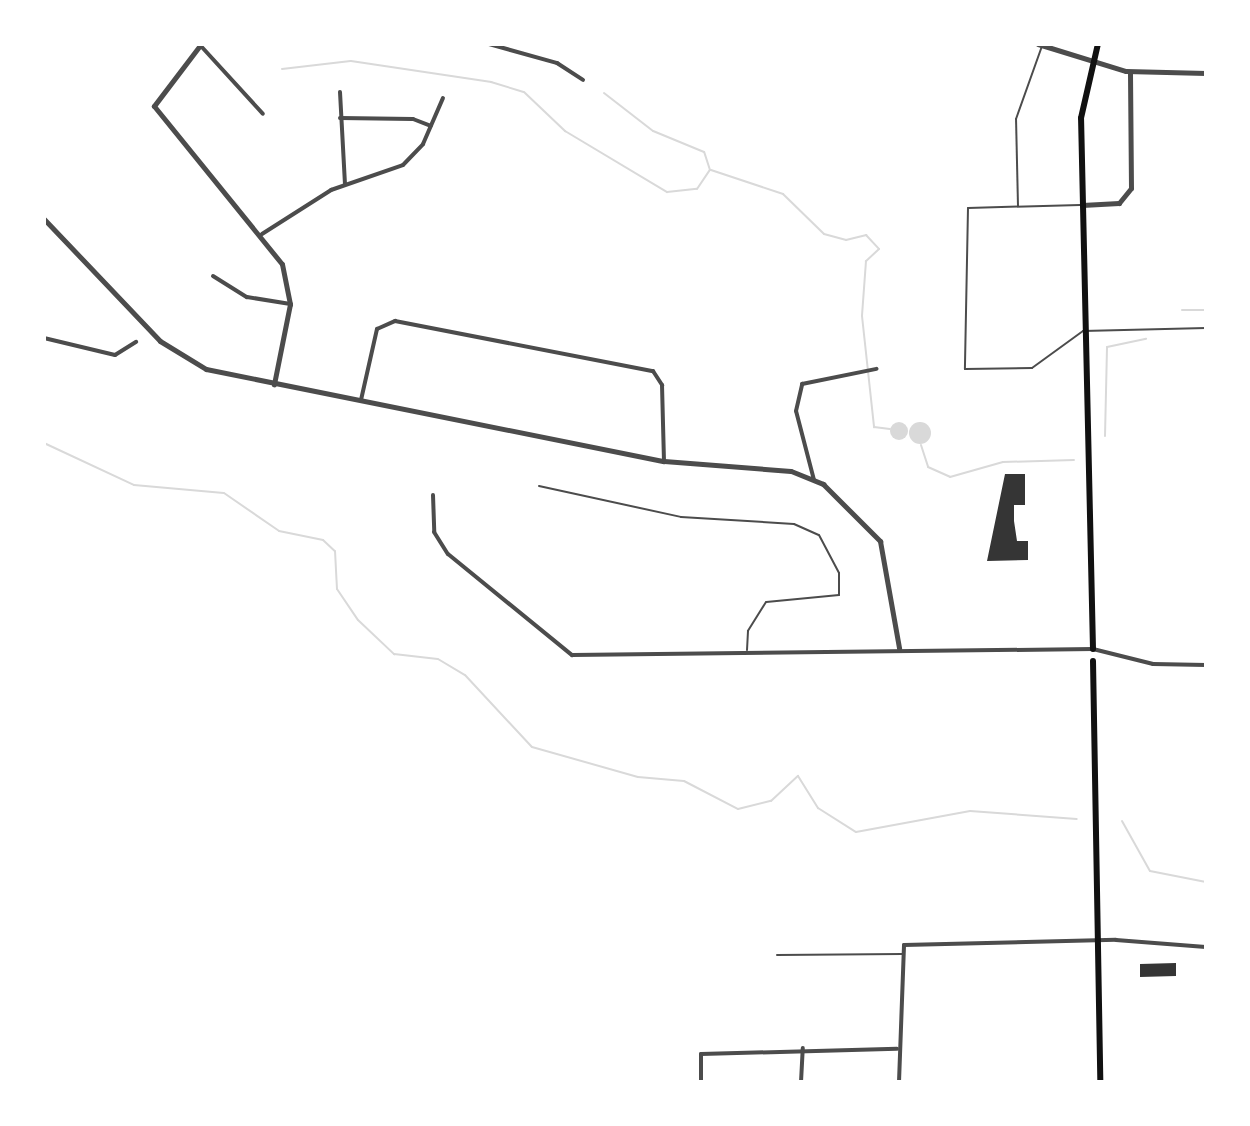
<!DOCTYPE html>
<style>
body{margin:0}
#map{position:relative;width:1250px;height:1126px;overflow:hidden;background:#fff;font-family:Barlow,sans-serif}
div>[style]{position:absolute}
.water>*{inset:0;background:#d9d9d9}
.round{border-radius:50%}
.stream>*{height:2px;margin:-1px;padding:0 1px;transform-origin:1px;border-radius:1px;background:#d9d9d9}
.building>*{inset:0;background:#353535}
.service>*{height:2px;margin:-1px;padding:0 1px;transform-origin:1px;border-radius:1px;background:#4c4c4c}
.minor>*{height:4px;margin:-2px;padding:0 2px;transform-origin:2px;border-radius:2px;background:#4c4c4c}
.tertiary>*{height:5px;margin:-2.5px;padding:0 2.5px;transform-origin:2.5px;border-radius:2.5px;background:#4c4c4c}
.primary>*{height:6px;margin:-3px;padding:0 3px;transform-origin:3px;border-radius:3px;background:#111}
span{translate:-50% -50%;white-space:nowrap;text-align:center;line-height:1.15;-webkit-text-stroke:8px #fff;paint-order:stroke}
.frame{position:absolute;inset:0;border:46px solid #fff;pointer-events:none}
</style>
<div id="map">
<div class="water">
<i class="round" style="left:890px;top:422px;width:18px;height:18px"></i>
<i class="round" style="left:909px;top:422px;width:22px;height:22px"></i>
</div>
<div class="stream">
<i style="left:282px;top:69px;width:69px;rotate:-6.6deg"></i>
<i style="left:351px;top:61px;width:142px;rotate:8.5deg"></i>
<i style="left:491px;top:82px;width:34px;rotate:17deg"></i>
<i style="left:524px;top:92px;width:57px;rotate:43.6deg"></i>
<i style="left:565px;top:131px;width:119px;rotate:30.9deg"></i>
<i style="left:667px;top:192px;width:30px;rotate:-6deg"></i>
<i style="left:697px;top:189px;width:23px;rotate:-56deg"></i>
<i style="left:710px;top:170px;width:19px;rotate:-108deg"></i>
<i style="left:704px;top:152px;width:55px;rotate:-157.6deg"></i>
<i style="left:653px;top:131px;width:62px;rotate:-142.2deg"></i>
<i style="left:711px;top:170px;width:76px;rotate:18.4deg"></i>
<i style="left:783px;top:194px;width:57px;rotate:44.3deg"></i>
<i style="left:824px;top:234px;width:23px;rotate:15deg"></i>
<i style="left:846px;top:240px;width:21px;rotate:-14deg"></i>
<i style="left:866px;top:235px;width:19px;rotate:47deg"></i>
<i style="left:879px;top:249px;width:18px;rotate:137deg"></i>
<i style="left:866px;top:261px;width:55px;rotate:94.2deg"></i>
<i style="left:862px;top:316px;width:112px;rotate:83.8deg"></i>
<i style="left:874px;top:427px;width:16px;rotate:7deg"></i>
<i style="left:1182px;top:310px;width:24px"></i>
<i style="left:1105px;top:436px;width:89px;rotate:-88.7deg"></i>
<i style="left:1107px;top:347px;width:40px;rotate:-12deg"></i>
<i style="left:44px;top:443px;width:99px;rotate:25deg"></i>
<i style="left:134px;top:485px;width:90px;rotate:5.1deg"></i>
<i style="left:224px;top:493px;width:67px;rotate:34.6deg"></i>
<i style="left:279px;top:531px;width:45px;rotate:11.6deg"></i>
<i style="left:323px;top:540px;width:16px;rotate:43deg"></i>
<i style="left:335px;top:551px;width:38px;rotate:87deg"></i>
<i style="left:337px;top:589px;width:37px;rotate:56deg"></i>
<i style="left:358px;top:620px;width:50px;rotate:43.4deg"></i>
<i style="left:394px;top:654px;width:44px;rotate:6.5deg"></i>
<i style="left:438px;top:659px;width:31px;rotate:31deg"></i>
<i style="left:465px;top:675px;width:98px;rotate:47.1deg"></i>
<i style="left:532px;top:747px;width:110px;rotate:15.8deg"></i>
<i style="left:638px;top:777px;width:46px;rotate:5deg"></i>
<i style="left:684px;top:781px;width:61px;rotate:27.4deg"></i>
<i style="left:738px;top:809px;width:34px;rotate:-14deg"></i>
<i style="left:771px;top:801px;width:37px;rotate:-43deg"></i>
<i style="left:798px;top:776px;width:38px;rotate:58deg"></i>
<i style="left:818px;top:808px;width:45px;rotate:32.3deg"></i>
<i style="left:856px;top:832px;width:116px;rotate:-10.4deg"></i>
<i style="left:970px;top:811px;width:107px;rotate:4.3deg"></i>
<i style="left:921px;top:445px;width:23px;rotate:72deg"></i>
<i style="left:928px;top:467px;width:24px;rotate:24deg"></i>
<i style="left:950px;top:477px;width:55px;rotate:-15.8deg"></i>
<i style="left:1003px;top:462px;width:71px;rotate:-1.6deg"></i>
<i style="left:1122px;top:821px;width:57px;rotate:60.8deg"></i>
<i style="left:1150px;top:871px;width:57px;rotate:11.1deg"></i>
</div>
<div class="building">
<i style="clip-path:polygon(1005px 474px,1025px 474px,1025px 505px,1014px 505px,1014px 521px,1017px 541px,1028px 541px,1028px 560px,987px 561px)"></i>
<i style="clip-path:polygon(1176px 963px,1176px 976px,1140px 977px,1140px 964px)"></i>
</div>
<div class="service">
<i style="left:1080px;top:205px;width:112px;rotate:178.5deg"></i>
<i style="left:968px;top:208px;width:161px;rotate:91.1deg"></i>
<i style="left:965px;top:369px;width:67px;rotate:-0.9deg"></i>
<i style="left:1032px;top:368px;width:63px;rotate:-36deg"></i>
<i style="left:1083px;top:331px;width:123px;rotate:-1.4deg"></i>
<i style="left:1018px;top:206px;width:87px;rotate:-91.3deg"></i>
<i style="left:1016px;top:119px;width:77px;rotate:-70.4deg"></i>
<i style="left:539px;top:486px;width:145px;rotate:12.3deg"></i>
<i style="left:681px;top:517px;width:113px;rotate:3.5deg"></i>
<i style="left:794px;top:524px;width:27px;rotate:24deg"></i>
<i style="left:819px;top:535px;width:43px;rotate:62.2deg"></i>
<i style="left:839px;top:573px;width:22px;rotate:90deg"></i>
<i style="left:839px;top:595px;width:73px;rotate:174.5deg"></i>
<i style="left:766px;top:602px;width:34px;rotate:122deg"></i>
<i style="left:748px;top:631px;width:19px;rotate:93deg"></i>
<i style="left:777px;top:955px;width:125px;rotate:-0.5deg"></i>
</div>
<div class="minor">
<i style="left:489px;top:44px;width:71px;rotate:15.6deg"></i>
<i style="left:557px;top:63px;width:31px;rotate:33deg"></i>
<i style="left:200px;top:45px;width:93px;rotate:47.6deg"></i>
<i style="left:340px;top:92px;width:92px;rotate:86.9deg"></i>
<i style="left:340px;top:118px;width:73px;rotate:0.8deg"></i>
<i style="left:413px;top:119px;width:19px;rotate:21deg"></i>
<i style="left:262px;top:234px;width:82px;rotate:-32.5deg"></i>
<i style="left:331px;top:190px;width:76px;rotate:-19.1deg"></i>
<i style="left:403px;top:165px;width:29px;rotate:-46deg"></i>
<i style="left:423px;top:144px;width:50px;rotate:-66.5deg"></i>
<i style="left:213px;top:276px;width:40px;rotate:32deg"></i>
<i style="left:247px;top:297px;width:44px;rotate:9.2deg"></i>
<i style="left:44px;top:338px;width:73px;rotate:13.5deg"></i>
<i style="left:115px;top:355px;width:25px;rotate:-32deg"></i>
<i style="left:361px;top:400px;width:73px;rotate:-77.3deg"></i>
<i style="left:377px;top:329px;width:20px;rotate:-24deg"></i>
<i style="left:395px;top:321px;width:263px;rotate:11deg"></i>
<i style="left:653px;top:371px;width:17px;rotate:57deg"></i>
<i style="left:662px;top:385px;width:76px;rotate:88.5deg"></i>
<i style="left:814px;top:480px;width:71px;rotate:-104.6deg"></i>
<i style="left:796px;top:411px;width:28px;rotate:-77deg"></i>
<i style="left:802px;top:384px;width:76px;rotate:-11.5deg"></i>
<i style="left:433px;top:495px;width:37px;rotate:88deg"></i>
<i style="left:434px;top:532px;width:26px;rotate:58deg"></i>
<i style="left:448px;top:554px;width:160px;rotate:39.2deg"></i>
<i style="left:572px;top:655px;width:521px;rotate:-0.66deg"></i>
<i style="left:1093px;top:649px;width:62px;rotate:14deg"></i>
<i style="left:1153px;top:664px;width:53px;rotate:1.1deg"></i>
<i style="left:701px;top:1082px;width:28px;rotate:-90deg"></i>
<i style="left:701px;top:1054px;width:196px;rotate:-1.5deg"></i>
<i style="left:801px;top:1082px;width:34px;rotate:-87deg"></i>
<i style="left:899px;top:1082px;width:137px;rotate:-87.9deg"></i>
<i style="left:904px;top:945px;width:212px;rotate:-1.4deg"></i>
<i style="left:1116px;top:940px;width:90px;rotate:4.4deg"></i>
</div>
<div class="tertiary">
<i style="left:201px;top:44px;width:78px;rotate:127.2deg"></i>
<i style="left:154px;top:106px;width:203px;rotate:51deg"></i>
<i style="left:282px;top:264px;width:41px;rotate:78.7deg"></i>
<i style="left:290px;top:304px;width:82px;rotate:101.3deg"></i>
<i style="left:1038px;top:44px;width:92px;rotate:17.1deg"></i>
<i style="left:1126px;top:71px;width:80px;rotate:1.4deg"></i>
<i style="left:1082px;top:205px;width:37px;rotate:-3deg"></i>
<i style="left:1119px;top:203px;width:19px;rotate:-51deg"></i>
<i style="left:1131px;top:188px;width:116px;rotate:-90.5deg"></i>
<i style="left:44px;top:219px;width:168px;rotate:46.4deg"></i>
<i style="left:160px;top:341px;width:54px;rotate:31.3deg"></i>
<i style="left:206px;top:369px;width:467px;rotate:11.4deg"></i>
<i style="left:664px;top:461px;width:127px;rotate:4.5deg"></i>
<i style="left:791px;top:471px;width:35px;rotate:22deg"></i>
<i style="left:823px;top:484px;width:81px;rotate:45deg"></i>
<i style="left:880px;top:541px;width:109px;rotate:79.9deg"></i>
</div>
<div class="primary">
<i style="left:1093px;top:649px;width:531px;rotate:-91.29deg"></i>
<i style="left:1081px;top:118px;width:76px;rotate:-77.1deg"></i>
<i style="left:1093px;top:661px;width:421px;rotate:89deg"></i>
</div>
<div class="frame"></div>
</div>
